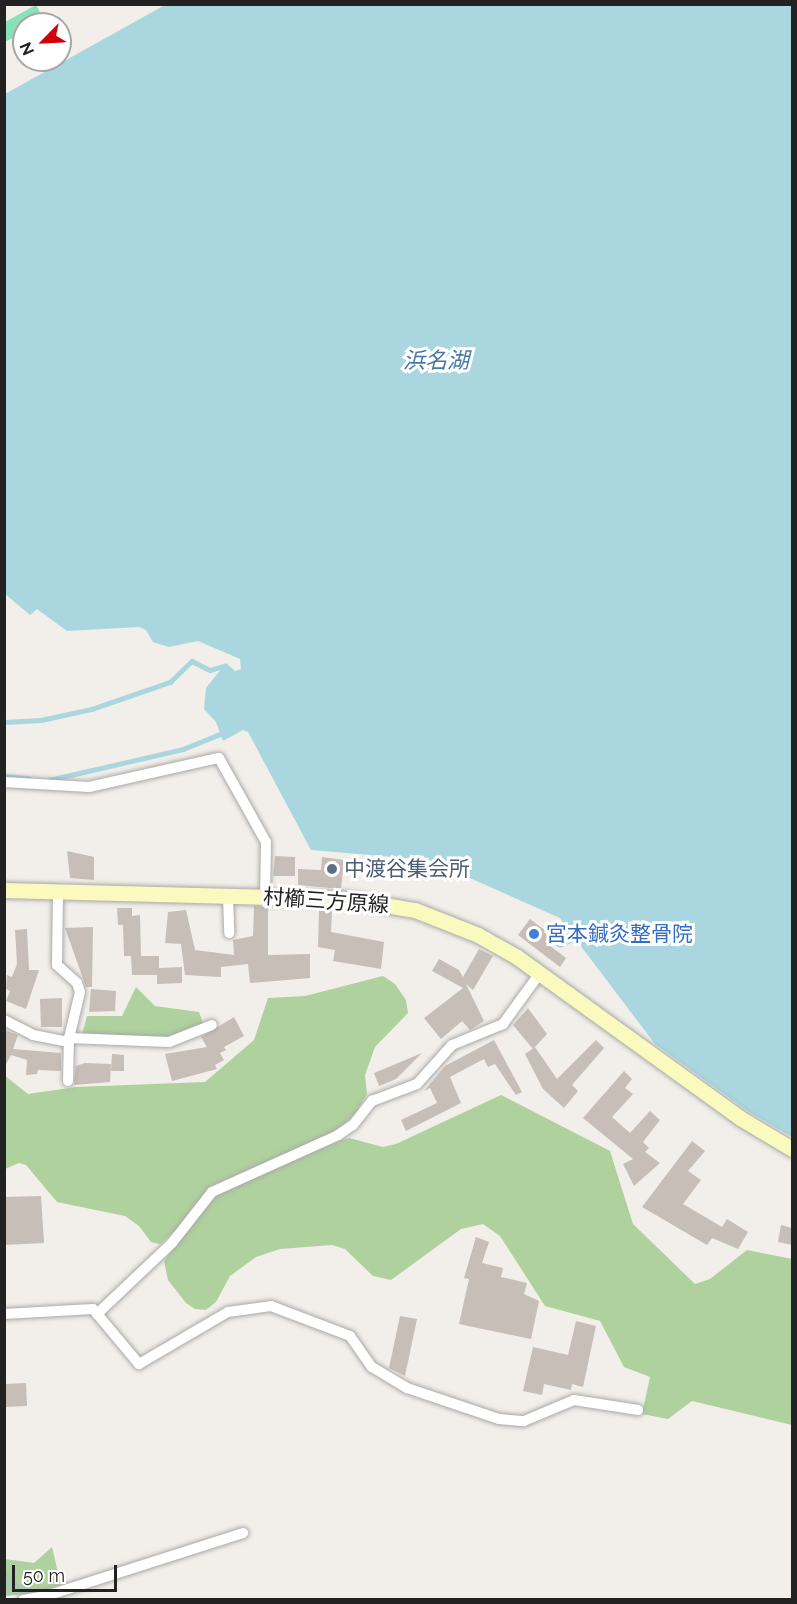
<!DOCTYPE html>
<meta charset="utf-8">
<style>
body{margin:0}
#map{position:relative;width:797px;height:1604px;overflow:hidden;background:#f2eee9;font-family:Raleway,"Noto Sans JP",sans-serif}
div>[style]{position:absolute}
.forest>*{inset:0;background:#afd19d}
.cemetery>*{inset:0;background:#a9cbad}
.pitch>*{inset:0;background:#87e1b9}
.water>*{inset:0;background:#a9d6df}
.stream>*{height:4.5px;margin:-2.25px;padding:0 2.25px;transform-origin:2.25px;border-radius:2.25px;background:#a9d6df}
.building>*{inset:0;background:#c7beb7}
.roads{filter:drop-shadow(0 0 2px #a9a9a9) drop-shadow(0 0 2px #a9a9a9)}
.minor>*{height:10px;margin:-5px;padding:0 5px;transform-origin:5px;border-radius:5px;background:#fff}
.secondary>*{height:15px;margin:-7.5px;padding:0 7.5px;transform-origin:7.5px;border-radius:7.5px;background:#fafabe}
.dots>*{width:16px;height:16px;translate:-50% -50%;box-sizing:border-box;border:3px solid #fff;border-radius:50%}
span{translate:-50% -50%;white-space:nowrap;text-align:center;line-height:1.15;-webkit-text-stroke:6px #fff;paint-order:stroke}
.service-label{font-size:21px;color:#4e5e75}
.left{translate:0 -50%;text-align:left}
.street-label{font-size:21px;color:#222}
.shop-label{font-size:21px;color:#366cbe}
.water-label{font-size:22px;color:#4679a4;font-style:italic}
.frame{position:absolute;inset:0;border:6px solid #222;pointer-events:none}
.north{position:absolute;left:12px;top:12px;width:60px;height:60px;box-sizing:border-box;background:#fff;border:2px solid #a7a7a7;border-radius:50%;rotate:246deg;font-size:16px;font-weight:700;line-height:24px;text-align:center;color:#222}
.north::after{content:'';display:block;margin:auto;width:21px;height:27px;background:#d3000b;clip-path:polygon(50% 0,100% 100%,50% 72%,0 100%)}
.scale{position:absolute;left:12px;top:1565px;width:105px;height:27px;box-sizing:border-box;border:3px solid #222;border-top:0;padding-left:8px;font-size:18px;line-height:21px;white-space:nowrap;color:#222;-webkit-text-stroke:4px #fff;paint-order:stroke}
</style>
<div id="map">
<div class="forest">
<i style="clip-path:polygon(383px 976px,395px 984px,406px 1000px,408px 1013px,375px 1047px,365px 1075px,367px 1094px,355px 1114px,336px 1131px,209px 1187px,179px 1227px,160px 1244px,151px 1242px,139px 1226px,125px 1216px,57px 1202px,26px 1165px,19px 1163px,5px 1169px,4px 1075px,28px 1094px,76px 1087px,205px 1082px,254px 1040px,268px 998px,305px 996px)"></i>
<i style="clip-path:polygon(136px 987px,155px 1006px,199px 1012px,203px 1023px,169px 1038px,82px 1035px,87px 1016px,122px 1016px)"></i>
<i style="clip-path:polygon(501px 1095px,610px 1151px,633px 1224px,695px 1284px,710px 1279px,747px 1250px,792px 1259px,792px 1425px,692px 1401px,668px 1419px,642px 1414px,650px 1377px,624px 1367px,600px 1321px,545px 1306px,500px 1236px,483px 1224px,461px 1229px,391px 1280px,373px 1276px,345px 1249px,332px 1245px,280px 1249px,256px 1257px,230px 1276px,216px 1302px,206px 1310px,195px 1309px,186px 1303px,168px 1280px,164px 1261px,207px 1204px,220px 1193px,339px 1141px,349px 1138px,383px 1147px,396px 1144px)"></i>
<i style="clip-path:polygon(52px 1547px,61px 1585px,33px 1593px,5px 1577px,5px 1559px,34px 1563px)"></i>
</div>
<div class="cemetery">
<i style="clip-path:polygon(4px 1567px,14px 1581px,38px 1593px,5px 1596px)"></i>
</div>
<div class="pitch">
<i style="clip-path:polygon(36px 5px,45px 21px,24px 24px,24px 32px,5px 42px,5px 22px)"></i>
</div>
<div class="water">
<i style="clip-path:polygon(165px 5px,792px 5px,792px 1137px,749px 1112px,655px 1044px,580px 945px,574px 942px,560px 948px,555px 945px,566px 927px,560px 918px,429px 860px,311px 850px,248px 732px,243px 730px,223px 741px,216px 722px,204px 709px,206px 688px,226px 663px,235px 671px,241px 669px,240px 659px,198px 641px,169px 647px,153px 642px,146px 630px,139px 627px,67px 631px,37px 609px,30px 615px,5px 594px,5px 94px)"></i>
</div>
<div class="stream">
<i style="left:4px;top:722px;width:37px;rotate:-3deg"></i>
<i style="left:41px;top:720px;width:52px;rotate:-12.2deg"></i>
<i style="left:92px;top:709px;width:83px;rotate:-19.1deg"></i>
<i style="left:170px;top:682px;width:30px;rotate:-44deg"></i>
<i style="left:192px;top:661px;width:20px;rotate:27deg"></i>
<i style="left:210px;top:670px;width:15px;rotate:-16deg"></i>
<i style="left:4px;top:776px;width:25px;rotate:5deg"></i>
<i style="left:49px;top:780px;width:138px;rotate:-13deg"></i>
<i style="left:183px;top:749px;width:40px;rotate:-22deg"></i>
</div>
<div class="building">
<i style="clip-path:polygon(67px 851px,94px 857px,94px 880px,70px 878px)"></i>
<i style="clip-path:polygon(275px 856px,295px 857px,295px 876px,273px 876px)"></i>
<i style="clip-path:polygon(322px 857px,344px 860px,341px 889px,298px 885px,298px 869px,321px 870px)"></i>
<i style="clip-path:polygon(254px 906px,268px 907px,268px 955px,310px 954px,310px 978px,250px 983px,248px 964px,221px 967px,221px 977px,185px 975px,181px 944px,165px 943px,168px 912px,186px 910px,195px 950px,234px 955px,233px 940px,253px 936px)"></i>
<i style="clip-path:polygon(117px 908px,132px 908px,132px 916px,140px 915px,141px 956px,124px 956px,123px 925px,118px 925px)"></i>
<i style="clip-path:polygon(319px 910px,332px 911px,331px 932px,384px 942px,381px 969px,333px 961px,335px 950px,318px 947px)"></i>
<i style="clip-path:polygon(530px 919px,550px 934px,545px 942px,566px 958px,560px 967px,518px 935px)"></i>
<i style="clip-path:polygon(93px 927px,92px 987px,86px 987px,65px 928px)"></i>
<i style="clip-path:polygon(27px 929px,29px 970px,39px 970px,26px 1009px,6px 1001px,10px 991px,6px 989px,7px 975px,12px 977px,17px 964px,15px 930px)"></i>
<i style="clip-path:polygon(479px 949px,493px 956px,473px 990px,466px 984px,484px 1021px,470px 1030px,462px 1021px,441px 1039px,424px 1018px,463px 988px,432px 971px,439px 959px,459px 970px,463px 977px)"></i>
<i style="clip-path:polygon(131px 956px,159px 956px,159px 968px,182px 967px,182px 983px,157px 984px,157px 975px,132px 975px)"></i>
<i style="clip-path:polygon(91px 989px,116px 991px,115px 1011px,89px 1012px)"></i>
<i style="clip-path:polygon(62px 998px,62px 1027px,41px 1027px,40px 999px)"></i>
<i style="clip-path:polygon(528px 1008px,547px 1034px,533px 1049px,513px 1025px)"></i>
<i style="clip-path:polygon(234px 1017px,244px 1036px,224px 1047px,226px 1050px,220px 1053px,224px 1060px,215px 1065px,217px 1069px,172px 1081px,165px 1054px,207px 1047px,201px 1037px)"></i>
<i style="clip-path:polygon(4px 1030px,18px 1035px,13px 1049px,61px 1053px,61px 1071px,38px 1070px,37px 1074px,26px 1075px,27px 1060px,11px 1055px,4px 1068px)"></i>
<i style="clip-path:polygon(494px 1040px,522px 1092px,516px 1095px,495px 1064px,488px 1067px,484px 1059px,450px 1077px,461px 1103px,406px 1131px,401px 1120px,437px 1103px,430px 1088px,424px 1091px,445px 1066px)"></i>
<i style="clip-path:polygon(596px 1040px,604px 1048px,572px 1085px,578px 1091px,564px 1108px,543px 1089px,525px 1054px,535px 1047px,557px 1079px)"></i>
<i style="clip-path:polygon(422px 1053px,396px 1079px,379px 1086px,374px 1073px)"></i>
<i style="clip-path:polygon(112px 1054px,124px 1055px,124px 1071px,111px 1071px)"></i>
<i style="clip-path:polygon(85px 1063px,111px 1064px,110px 1082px,74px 1085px,76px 1066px)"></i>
<i style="clip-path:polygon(624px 1071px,632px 1079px,625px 1088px,633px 1094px,612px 1117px,630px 1133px,650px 1111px,660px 1120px,643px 1142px,649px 1148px,645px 1152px,660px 1163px,634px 1186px,623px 1164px,633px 1159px,583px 1118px)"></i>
<i style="clip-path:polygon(692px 1141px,705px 1151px,688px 1171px,701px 1180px,683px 1204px,722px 1227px,727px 1219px,748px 1232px,738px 1249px,712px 1238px,707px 1245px,642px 1207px)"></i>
<i style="clip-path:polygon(41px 1196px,44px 1243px,4px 1245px,4px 1197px)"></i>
<i style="clip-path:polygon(781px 1225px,792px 1228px,792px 1245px,778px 1242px)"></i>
<i style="clip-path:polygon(476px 1237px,489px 1242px,482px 1263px,503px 1268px,501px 1277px,527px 1283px,524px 1294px,539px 1301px,531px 1339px,459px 1324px,469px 1279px,464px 1278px)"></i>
<i style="clip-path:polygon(400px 1316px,417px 1319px,405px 1376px,389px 1368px)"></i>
<i style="clip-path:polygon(576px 1321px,596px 1326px,583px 1387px,572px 1384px,571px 1390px,544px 1384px,542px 1395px,523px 1391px,533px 1347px,568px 1355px)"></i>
<i style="clip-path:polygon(26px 1383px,27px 1406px,4px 1407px,4px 1384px)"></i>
</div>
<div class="roads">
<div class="minor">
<i style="left:4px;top:782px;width:85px;rotate:3.4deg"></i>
<i style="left:89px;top:787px;width:133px;rotate:-12.6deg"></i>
<i style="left:219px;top:758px;width:96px;rotate:60.8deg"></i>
<i style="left:266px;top:842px;width:55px;rotate:91deg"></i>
<i style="left:58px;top:892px;width:73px;rotate:90.8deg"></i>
<i style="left:57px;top:965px;width:27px;rotate:42deg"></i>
<i style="left:77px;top:983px;width:9px;rotate:72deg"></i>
<i style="left:80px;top:992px;width:47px;rotate:103.4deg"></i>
<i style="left:69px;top:1038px;width:43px;rotate:91.3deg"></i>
<i style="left:228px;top:896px;width:37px;rotate:88deg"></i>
<i style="left:4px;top:1020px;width:33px;rotate:27deg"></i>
<i style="left:33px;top:1035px;width:37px;rotate:11deg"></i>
<i style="left:69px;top:1038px;width:100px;rotate:2.3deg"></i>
<i style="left:169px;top:1042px;width:46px;rotate:-21.6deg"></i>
<i style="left:4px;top:1314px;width:89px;rotate:-3.2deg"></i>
<i style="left:93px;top:1309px;width:72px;rotate:50.1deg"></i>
<i style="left:139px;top:1364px;width:103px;rotate:-30.3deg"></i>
<i style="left:228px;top:1312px;width:43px;rotate:-7.9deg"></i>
<i style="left:271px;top:1306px;width:85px;rotate:20.8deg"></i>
<i style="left:350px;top:1336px;width:38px;rotate:55deg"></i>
<i style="left:372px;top:1367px;width:41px;rotate:31deg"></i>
<i style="left:407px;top:1388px;width:97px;rotate:18.6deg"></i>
<i style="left:499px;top:1419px;width:25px;rotate:5deg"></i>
<i style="left:524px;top:1421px;width:54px;rotate:-22.8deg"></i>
<i style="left:574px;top:1400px;width:65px;rotate:8.9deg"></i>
<i style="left:97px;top:1314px;width:103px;rotate:-43.4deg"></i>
<i style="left:172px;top:1243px;width:65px;rotate:-51.9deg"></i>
<i style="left:212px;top:1192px;width:138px;rotate:-24.3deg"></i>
<i style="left:338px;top:1135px;width:18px;rotate:-34deg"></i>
<i style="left:353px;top:1125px;width:31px;rotate:-52deg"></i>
<i style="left:372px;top:1101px;width:48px;rotate:-20.7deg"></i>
<i style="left:417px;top:1084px;width:52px;rotate:-48.1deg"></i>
<i style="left:452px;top:1045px;width:55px;rotate:-22.4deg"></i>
<i style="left:503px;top:1024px;width:63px;rotate:-54deg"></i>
<i style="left:23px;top:1600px;width:23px;rotate:-10deg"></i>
<i style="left:46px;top:1596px;width:207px;rotate:-17.7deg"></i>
</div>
<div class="secondary">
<i style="left:4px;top:890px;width:345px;rotate:1.5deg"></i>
<i style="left:349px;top:899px;width:67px;rotate:9.5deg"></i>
<i style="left:415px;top:910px;width:68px;rotate:21.6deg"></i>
<i style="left:478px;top:935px;width:45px;rotate:29.4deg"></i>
<i style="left:517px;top:957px;width:275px;rotate:35.8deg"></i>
<i style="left:740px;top:1118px;width:61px;rotate:30.8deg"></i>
</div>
</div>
<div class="dots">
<i style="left:332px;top:869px;background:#5c6f8a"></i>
<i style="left:534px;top:934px;background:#3f7fe0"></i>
</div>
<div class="service-label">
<span class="left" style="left:344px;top:869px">中渡谷集会所</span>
</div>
<div class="street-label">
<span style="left:326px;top:901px;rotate:4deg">村櫛三方原線</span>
</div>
<div class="shop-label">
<span class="left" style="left:546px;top:934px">宮本鍼灸整骨院</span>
</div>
<div class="water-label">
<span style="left:436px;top:361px">浜名湖</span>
</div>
<div class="frame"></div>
<div class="north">N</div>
<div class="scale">50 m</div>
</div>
